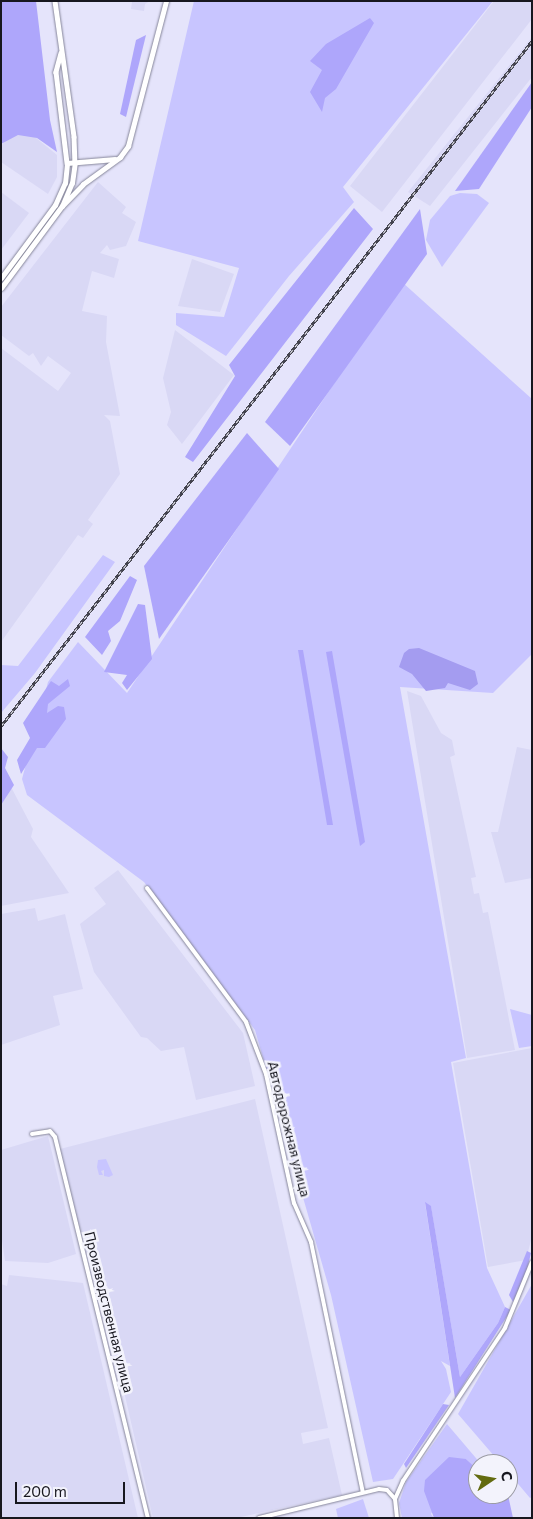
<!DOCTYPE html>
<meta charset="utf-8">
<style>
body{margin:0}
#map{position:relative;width:533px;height:1519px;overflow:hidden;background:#e5e4fb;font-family:Commissioner,sans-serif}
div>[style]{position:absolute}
.built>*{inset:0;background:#d9d8f5}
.green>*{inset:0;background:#c8c5ff}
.forest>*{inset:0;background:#aea6fb}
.water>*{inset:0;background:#a49cf0}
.roads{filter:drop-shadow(0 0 1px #86869a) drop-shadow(0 0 1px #86869a)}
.minor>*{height:4px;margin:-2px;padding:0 2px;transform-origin:2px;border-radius:2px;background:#fff}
.tertiary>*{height:4.5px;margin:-2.25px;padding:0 2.25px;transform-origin:2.25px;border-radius:2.25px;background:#fff}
.secondary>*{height:5px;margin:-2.5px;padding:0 2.5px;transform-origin:2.5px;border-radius:2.5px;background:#fff}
.rail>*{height:3px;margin-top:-1.5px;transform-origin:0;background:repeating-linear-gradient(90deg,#f3f3fc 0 4px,#43434e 0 8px);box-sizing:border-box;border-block:1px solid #43434e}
span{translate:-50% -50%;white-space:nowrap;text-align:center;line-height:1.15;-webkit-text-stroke:5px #f3f3fc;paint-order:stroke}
.street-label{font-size:14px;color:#17171f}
.frame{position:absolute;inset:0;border:2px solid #17171f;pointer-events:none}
.north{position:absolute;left:468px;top:1454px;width:50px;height:50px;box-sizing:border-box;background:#f3f3fc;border:1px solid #9b9ba4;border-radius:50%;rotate:78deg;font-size:14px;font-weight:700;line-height:20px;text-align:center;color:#17171f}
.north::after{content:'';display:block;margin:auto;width:18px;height:22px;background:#636b10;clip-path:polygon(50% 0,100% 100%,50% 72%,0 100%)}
.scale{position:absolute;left:15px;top:1482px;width:110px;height:22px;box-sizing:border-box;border:2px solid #17171f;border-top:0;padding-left:6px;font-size:15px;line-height:18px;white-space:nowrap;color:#17171f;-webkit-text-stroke:4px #f3f3fc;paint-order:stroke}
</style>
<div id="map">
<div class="built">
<i style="clip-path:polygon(120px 1px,150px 1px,145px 4px,144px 11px,131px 9px,132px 2px)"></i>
<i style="clip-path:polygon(494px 1px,532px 1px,532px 19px,382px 212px,350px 186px)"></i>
<i style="clip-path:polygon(532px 37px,532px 77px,430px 206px,408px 192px)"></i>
<i style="clip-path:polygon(19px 124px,57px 155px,57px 177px,48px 194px,1px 162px,1px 146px)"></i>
<i style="clip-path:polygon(98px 182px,126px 207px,122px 213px,136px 222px,126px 246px,110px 250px,107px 245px,100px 253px,119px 259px,114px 278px,92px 271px,82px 311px,107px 316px,106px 342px,120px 416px,104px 415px,110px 421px,120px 474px,88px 520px,93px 524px,83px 538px,78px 535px,1px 642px,1px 348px,58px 391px,71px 373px,48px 356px,41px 366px,33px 353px,29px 356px,1px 335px,1px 307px)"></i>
<i style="clip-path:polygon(1px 192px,29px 213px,1px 250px)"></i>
<i style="clip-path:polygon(192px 259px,234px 274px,220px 312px,178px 306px)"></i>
<i style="clip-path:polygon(175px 330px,234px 375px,182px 444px,167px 425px,171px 412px,163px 378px)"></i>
<i style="clip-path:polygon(407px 691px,421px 696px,441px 733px,452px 740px,455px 755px,450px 757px,476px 877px,471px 878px,474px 894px,479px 893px,483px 913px,488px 912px,515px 1050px,467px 1058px)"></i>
<i style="clip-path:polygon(517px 747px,532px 750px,532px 878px,505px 883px,491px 832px,498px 832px)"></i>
<i style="clip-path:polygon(10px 785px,33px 829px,31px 837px,69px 893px,1px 906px,1px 801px)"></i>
<i style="clip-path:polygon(118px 870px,243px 1033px,255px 1086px,196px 1100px,184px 1047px,161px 1051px,147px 1038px,141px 1037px,94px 972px,80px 924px,106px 904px,94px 888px)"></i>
<i style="clip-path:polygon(35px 908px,38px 921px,65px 914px,83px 989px,53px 996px,60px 1025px,1px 1045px,1px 914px)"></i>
<i style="clip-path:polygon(532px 1048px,532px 1236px,526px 1260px,488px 1267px,453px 1063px)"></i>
<i style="clip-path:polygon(255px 1099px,328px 1428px,301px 1433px,303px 1444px,329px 1438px,342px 1495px,236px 1518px,153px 1518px,100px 1287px,88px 1245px,82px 1243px,60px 1149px)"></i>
<i style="clip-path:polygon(48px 1136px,76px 1254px,48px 1263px,5px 1261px,1px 1233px,1px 1150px)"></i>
<i style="clip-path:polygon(9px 1275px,83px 1283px,138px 1518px,1px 1518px,1px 1284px,7px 1286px)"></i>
</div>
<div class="green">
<i style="clip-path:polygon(194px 1px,493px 1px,343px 187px,354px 202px,289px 276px,226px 356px,176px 325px,176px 313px,224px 317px,239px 268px,138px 241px)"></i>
<i style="clip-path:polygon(460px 193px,477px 194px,489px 203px,442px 267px,426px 240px,430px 220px,450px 196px)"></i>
<i style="clip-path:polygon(402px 282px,532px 399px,532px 654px,493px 693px,400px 687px,466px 1058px,451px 1062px,487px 1268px,505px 1307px,498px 1323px,460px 1377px,431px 1207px,425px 1203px,450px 1366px,441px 1361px,446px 1369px,451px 1392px,393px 1479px,373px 1482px,331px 1295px,255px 1030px,144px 882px,27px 795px,22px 779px,48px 682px,78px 642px,127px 693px)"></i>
<i style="clip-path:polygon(103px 555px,115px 562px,35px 673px,1px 713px,1px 665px,18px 666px)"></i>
<i style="clip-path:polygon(510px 1009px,532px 1015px,532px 1046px,519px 1048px)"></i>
<i style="clip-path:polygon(106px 1159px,113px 1175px,109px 1177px,104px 1176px,104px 1170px,101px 1171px,103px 1175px,99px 1175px,97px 1167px,98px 1160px)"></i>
<i style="clip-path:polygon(532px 1284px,532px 1497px,530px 1498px,508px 1472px,508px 1464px,501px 1464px,458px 1414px)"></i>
<i style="clip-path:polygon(447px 1424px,481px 1464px,478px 1464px,478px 1470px,466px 1459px,431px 1514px,434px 1518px,402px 1518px,399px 1503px,406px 1482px)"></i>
<i style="clip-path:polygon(363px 1499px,369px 1518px,338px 1518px,336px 1509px)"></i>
</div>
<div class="forest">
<i style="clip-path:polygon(1px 1px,36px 1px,50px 120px,57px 152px,37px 138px,18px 135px,1px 144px)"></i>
<i style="clip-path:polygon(370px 18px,374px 23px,336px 89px,325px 98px,322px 112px,310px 92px,322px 70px,310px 61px,326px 44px)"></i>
<i style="clip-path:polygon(146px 35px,126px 117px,120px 114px,136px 40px)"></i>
<i style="clip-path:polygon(532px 82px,532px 107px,479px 189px,455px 191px)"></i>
<i style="clip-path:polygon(354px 208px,373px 229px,193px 462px,185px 457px,235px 376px,229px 365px)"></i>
<i style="clip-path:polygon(420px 209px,427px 254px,290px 446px,265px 422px)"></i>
<i style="clip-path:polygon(247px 433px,279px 469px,159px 639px,144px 566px)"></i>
<i style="clip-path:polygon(130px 576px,137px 580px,120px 621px,108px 631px,111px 641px,102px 655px,85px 637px)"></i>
<i style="clip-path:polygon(138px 604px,145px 605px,152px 659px,127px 690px,122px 683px,127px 675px,104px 672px)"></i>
<i style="clip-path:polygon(298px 650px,303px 650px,333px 825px,327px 825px)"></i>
<i style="clip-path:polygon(332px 651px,365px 842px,360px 846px,326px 652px)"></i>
<i style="clip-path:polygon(68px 679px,70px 686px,48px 704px,47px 713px,58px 706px,64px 707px,66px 719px,45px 748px,37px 748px,21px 774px,17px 760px,30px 738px,23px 723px,51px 681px,59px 686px)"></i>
<i style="clip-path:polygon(1px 748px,8px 757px,5px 768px,14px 785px,1px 805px)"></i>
<i style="clip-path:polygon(425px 1202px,431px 1206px,460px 1377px,498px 1323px,505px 1307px,511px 1310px,455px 1398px)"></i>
<i style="clip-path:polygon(527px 1251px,531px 1253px,526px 1274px,513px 1302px,509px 1295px)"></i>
<i style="clip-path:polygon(443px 1404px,449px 1405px,406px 1468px,404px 1464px)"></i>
<i style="clip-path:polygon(449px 1457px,466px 1459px,478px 1470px,478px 1494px,508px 1495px,513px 1518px,434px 1518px,424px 1491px,425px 1480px)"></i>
</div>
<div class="water">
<i style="clip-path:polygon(419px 648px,475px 671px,478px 684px,470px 690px,448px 683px,445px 688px,426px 691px,412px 674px,399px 667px,404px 653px,409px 649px)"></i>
</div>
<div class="roads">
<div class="minor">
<i style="left:147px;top:888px;width:167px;rotate:53.5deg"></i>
<i style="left:246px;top:1022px;width:56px;rotate:69deg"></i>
<i style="left:266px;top:1074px;width:132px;rotate:77.8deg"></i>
<i style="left:294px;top:1203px;width:43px;rotate:66.4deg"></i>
<i style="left:311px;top:1242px;width:255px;rotate:78.3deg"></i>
<i style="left:32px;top:1134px;width:18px;rotate:-9deg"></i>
<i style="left:50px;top:1131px;width:8px;rotate:50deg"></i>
<i style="left:55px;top:1137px;width:392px;rotate:76.3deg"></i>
<i style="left:259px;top:1518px;width:123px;rotate:-13.6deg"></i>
<i style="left:379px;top:1489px;width:8px;rotate:7deg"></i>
<i style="left:387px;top:1490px;width:12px;rotate:48deg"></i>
<i style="left:397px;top:1518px;width:19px;rotate:-96deg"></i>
<i style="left:395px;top:1499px;width:20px;rotate:-66deg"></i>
<i style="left:403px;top:1481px;width:184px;rotate:-56.3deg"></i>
<i style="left:505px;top:1328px;width:71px;rotate:-67.8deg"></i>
</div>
<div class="tertiary">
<i style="left:55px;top:1px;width:137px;rotate:82deg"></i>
<i style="left:74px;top:137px;width:25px;rotate:88deg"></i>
<i style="left:61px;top:53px;width:20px;rotate:105deg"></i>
<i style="left:56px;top:72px;width:92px;rotate:83.1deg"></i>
</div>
<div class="secondary">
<i style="left:62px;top:206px;width:30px;rotate:-46deg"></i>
<i style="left:83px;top:184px;width:46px;rotate:-36.1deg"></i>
<i style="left:120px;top:157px;width:14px;rotate:-54deg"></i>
<i style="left:128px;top:146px;width:150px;rotate:-75.3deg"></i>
<i style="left:1px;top:278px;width:91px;rotate:-53.5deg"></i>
<i style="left:55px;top:205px;width:24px;rotate:-66deg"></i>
<i style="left:65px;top:183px;width:20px;rotate:-84deg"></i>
<i style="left:67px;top:163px;width:48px;rotate:-4.8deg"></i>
<i style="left:1px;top:288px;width:102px;rotate:-53.4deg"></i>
<i style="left:62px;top:206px;width:25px;rotate:-67deg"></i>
<i style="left:72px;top:183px;width:21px;rotate:-82deg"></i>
</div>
</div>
<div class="rail">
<i style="left:1px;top:726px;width:867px;rotate:-52.22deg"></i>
</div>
<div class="street-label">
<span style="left:289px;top:1129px;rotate:76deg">Автодорожная улица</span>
<span style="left:109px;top:1312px;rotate:76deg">Производственная улица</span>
</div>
<div class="frame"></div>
<div class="north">С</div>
<div class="scale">200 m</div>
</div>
